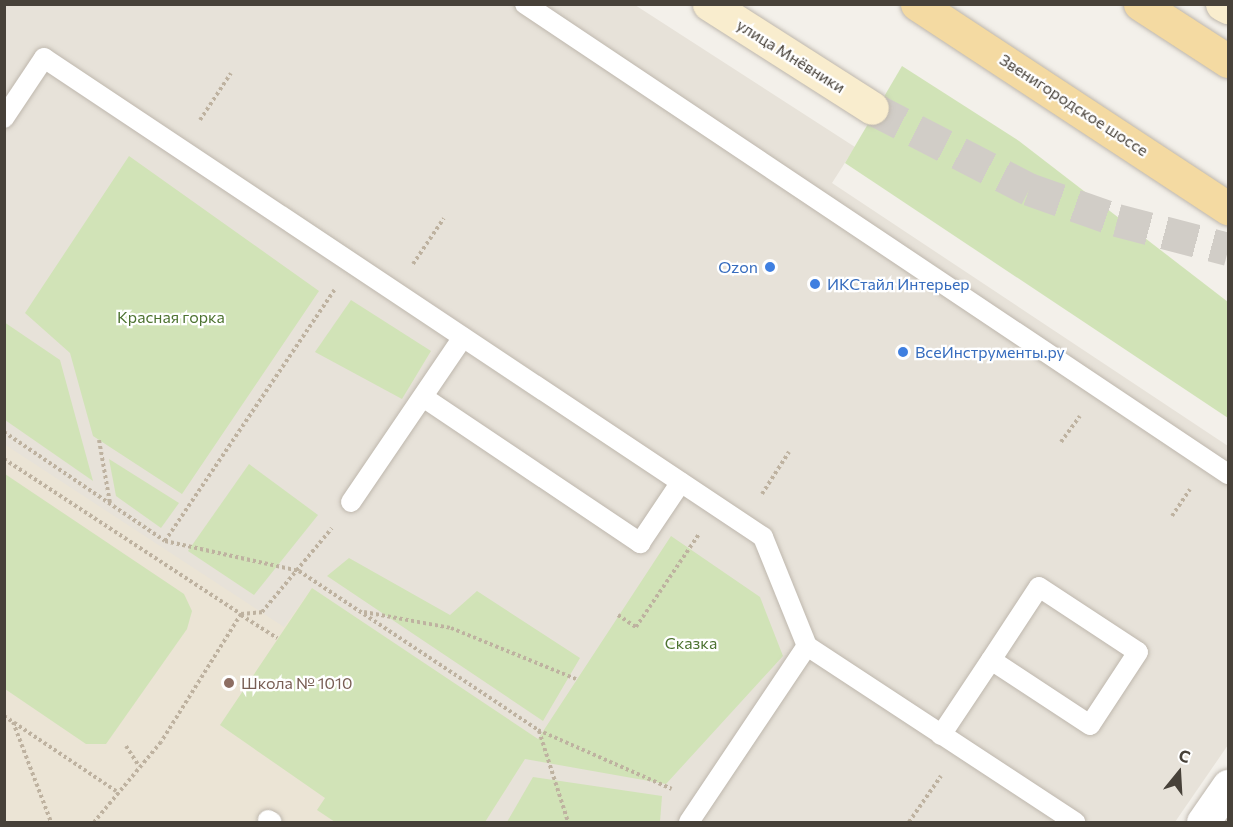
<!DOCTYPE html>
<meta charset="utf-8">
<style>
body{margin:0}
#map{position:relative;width:1233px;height:827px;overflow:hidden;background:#f3f0ea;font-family:Commissioner,sans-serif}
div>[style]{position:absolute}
.residential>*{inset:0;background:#e7e2d9}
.education>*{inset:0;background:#ebe4d5}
.green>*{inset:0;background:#d1e3b7}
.secondary-tunnel>*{height:33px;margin-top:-16.5px;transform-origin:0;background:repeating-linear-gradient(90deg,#d1cdc7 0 33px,transparent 0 49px)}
.path>*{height:4px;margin-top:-2px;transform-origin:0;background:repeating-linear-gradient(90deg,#beb2a0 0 3px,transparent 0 6px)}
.roads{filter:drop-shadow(0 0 2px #beb7ad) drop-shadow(0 0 2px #beb7ad)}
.service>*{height:20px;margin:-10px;padding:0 10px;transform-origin:10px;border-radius:10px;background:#fff}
.minor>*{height:33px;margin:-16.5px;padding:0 16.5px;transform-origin:16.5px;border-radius:16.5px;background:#fff}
.secondary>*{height:33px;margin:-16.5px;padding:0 16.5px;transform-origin:16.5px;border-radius:16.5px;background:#f9edce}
.primary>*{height:33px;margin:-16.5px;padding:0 16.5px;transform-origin:16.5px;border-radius:16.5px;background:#f4daa2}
.dots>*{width:16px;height:16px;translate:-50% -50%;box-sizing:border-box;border:3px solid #fff;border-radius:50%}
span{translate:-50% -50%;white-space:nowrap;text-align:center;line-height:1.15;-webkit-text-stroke:4.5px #fff;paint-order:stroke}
.street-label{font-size:16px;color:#474139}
.shop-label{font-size:16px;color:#366cbe}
.right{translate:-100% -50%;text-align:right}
.left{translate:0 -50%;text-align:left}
.park-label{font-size:16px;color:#4d7331}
.education-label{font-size:16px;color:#785e54}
.frame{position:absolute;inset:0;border:6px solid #474139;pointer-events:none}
.north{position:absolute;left:1149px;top:743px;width:60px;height:60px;-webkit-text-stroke:4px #fff;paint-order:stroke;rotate:18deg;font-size:16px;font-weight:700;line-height:24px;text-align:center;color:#474139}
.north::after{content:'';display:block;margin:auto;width:21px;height:27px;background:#474139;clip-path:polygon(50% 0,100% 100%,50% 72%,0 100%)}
</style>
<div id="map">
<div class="residential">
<i style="clip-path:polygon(5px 5px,635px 5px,855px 147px,832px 183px,1228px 446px,1228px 745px,1175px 822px,5px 822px)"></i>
</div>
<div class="education">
<i style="clip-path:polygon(4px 444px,284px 627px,312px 588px,525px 759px,485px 822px,5px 822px)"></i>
</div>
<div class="green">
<i style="clip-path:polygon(902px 66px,1019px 141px,1228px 302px,1228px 418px,845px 163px)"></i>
<i style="clip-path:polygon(129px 156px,319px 291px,182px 494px,93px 436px,70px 353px,25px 313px)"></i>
<i style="clip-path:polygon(351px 300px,431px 351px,402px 399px,315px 352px)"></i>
<i style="clip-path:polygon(4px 322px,60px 360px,93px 481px,5px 420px)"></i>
<i style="clip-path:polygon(109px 459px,179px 503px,161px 528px,116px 496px)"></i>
<i style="clip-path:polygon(249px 464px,318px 515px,254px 595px,188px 551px)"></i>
<i style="clip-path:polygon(5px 474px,184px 594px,192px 611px,187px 629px,106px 744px,86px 744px,5px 689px)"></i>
<i style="clip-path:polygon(671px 536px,760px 597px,783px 656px,666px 784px,525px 759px,485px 822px,335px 822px,317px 810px,325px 798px,220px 725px,312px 588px,538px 739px)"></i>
<i style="clip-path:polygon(349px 558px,450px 615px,477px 591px,580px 658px,543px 721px,327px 576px)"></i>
<i style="clip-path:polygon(533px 777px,662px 796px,660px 822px,507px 822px)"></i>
</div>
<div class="secondary-tunnel">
<i style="left:872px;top:108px;width:177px;rotate:27.3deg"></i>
<i style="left:1029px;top:189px;width:93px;rotate:19.4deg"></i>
<i style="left:1117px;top:220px;width:115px;rotate:14.6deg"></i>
</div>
<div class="path">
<i style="left:200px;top:120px;width:56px;rotate:-56.6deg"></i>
<i style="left:413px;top:264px;width:55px;rotate:-56deg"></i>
<i style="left:4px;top:432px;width:194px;rotate:34.1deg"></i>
<i style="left:165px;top:541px;width:137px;rotate:12.6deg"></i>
<i style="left:299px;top:571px;width:287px;rotate:33.6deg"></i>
<i style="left:538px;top:730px;width:146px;rotate:23.8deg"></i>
<i style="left:99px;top:440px;width:64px;rotate:80.1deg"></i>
<i style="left:1061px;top:442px;width:32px;rotate:-54deg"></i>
<i style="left:4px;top:459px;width:283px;rotate:33.2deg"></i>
<i style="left:241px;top:614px;width:151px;rotate:122deg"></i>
<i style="left:161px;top:742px;width:104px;rotate:129.9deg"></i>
<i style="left:762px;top:494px;width:50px;rotate:-57.3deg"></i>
<i style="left:1172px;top:516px;width:32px;rotate:-56deg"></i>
<i style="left:165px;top:541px;width:303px;rotate:-56deg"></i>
<i style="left:364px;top:612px;width:88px;rotate:10.4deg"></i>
<i style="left:451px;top:628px;width:135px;rotate:22.2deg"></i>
<i style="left:241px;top:614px;width:21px;rotate:-5deg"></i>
<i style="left:262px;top:612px;width:109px;rotate:-50.2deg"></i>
<i style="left:241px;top:615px;width:43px;rotate:32.6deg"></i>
<i style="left:618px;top:615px;width:22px;rotate:34deg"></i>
<i style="left:636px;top:627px;width:112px;rotate:-55.9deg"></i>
<i style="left:4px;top:716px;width:135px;rotate:33.8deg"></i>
<i style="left:13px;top:722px;width:107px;rotate:69.2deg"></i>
<i style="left:539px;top:731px;width:96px;rotate:72.3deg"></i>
<i style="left:126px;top:746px;width:24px;rotate:57deg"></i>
<i style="left:909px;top:822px;width:56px;rotate:-55.2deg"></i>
</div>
<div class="roads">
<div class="service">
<i style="left:525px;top:4px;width:846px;rotate:33.77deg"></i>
<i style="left:4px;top:118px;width:72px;rotate:-56.3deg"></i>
<i style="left:44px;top:58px;width:864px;rotate:33.67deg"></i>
<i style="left:763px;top:537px;width:118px;rotate:68deg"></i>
<i style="left:807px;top:646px;width:321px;rotate:33.3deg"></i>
<i style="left:423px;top:397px;width:262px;rotate:33.9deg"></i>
<i style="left:640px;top:543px;width:73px;rotate:-56.1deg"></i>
<i style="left:351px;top:502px;width:199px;rotate:-55.8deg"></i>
<i style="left:941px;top:735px;width:90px;rotate:-56.3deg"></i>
<i style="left:991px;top:660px;width:87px;rotate:-56.7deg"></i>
<i style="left:1039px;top:587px;width:118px;rotate:33.3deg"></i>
<i style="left:1138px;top:652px;width:87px;rotate:123.3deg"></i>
<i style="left:1090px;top:725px;width:118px;rotate:-146.7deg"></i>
<i style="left:268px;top:820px;width:4px;rotate:27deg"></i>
<i style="left:689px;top:822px;width:212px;rotate:-56.2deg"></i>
</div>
<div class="minor">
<i style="left:1203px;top:822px;width:44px;rotate:-55.2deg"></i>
</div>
<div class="secondary">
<i style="left:709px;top:4px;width:193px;rotate:32.5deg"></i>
<i style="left:1222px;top:4px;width:7px;rotate:27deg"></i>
</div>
<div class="primary">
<i style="left:917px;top:4px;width:372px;rotate:33.3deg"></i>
<i style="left:1140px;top:4px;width:105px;rotate:32.9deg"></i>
</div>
</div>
<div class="dots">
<i style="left:770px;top:267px;background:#3f7fe0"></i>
<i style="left:815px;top:284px;background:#3f7fe0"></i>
<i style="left:903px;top:352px;background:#3f7fe0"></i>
<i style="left:229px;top:683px;background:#8d6e63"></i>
</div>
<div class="street-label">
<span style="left:791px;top:56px;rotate:32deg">улица Мнёвники</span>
<span style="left:1074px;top:105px;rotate:33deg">Звенигородское шоссе</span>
</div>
<div class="shop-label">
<span class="right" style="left:758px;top:267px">Ozon</span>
<span class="left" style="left:827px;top:284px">ИКСтайл Интерьер</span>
<span class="left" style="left:915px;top:352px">ВсеИнструменты.ру</span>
</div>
<div class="park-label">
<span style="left:171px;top:317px">Красная горка</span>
<span style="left:691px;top:643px">Сказка</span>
</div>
<div class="education-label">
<span class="left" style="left:241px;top:683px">Школа № 1010</span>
</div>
<div class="frame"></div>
<div class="north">С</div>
</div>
